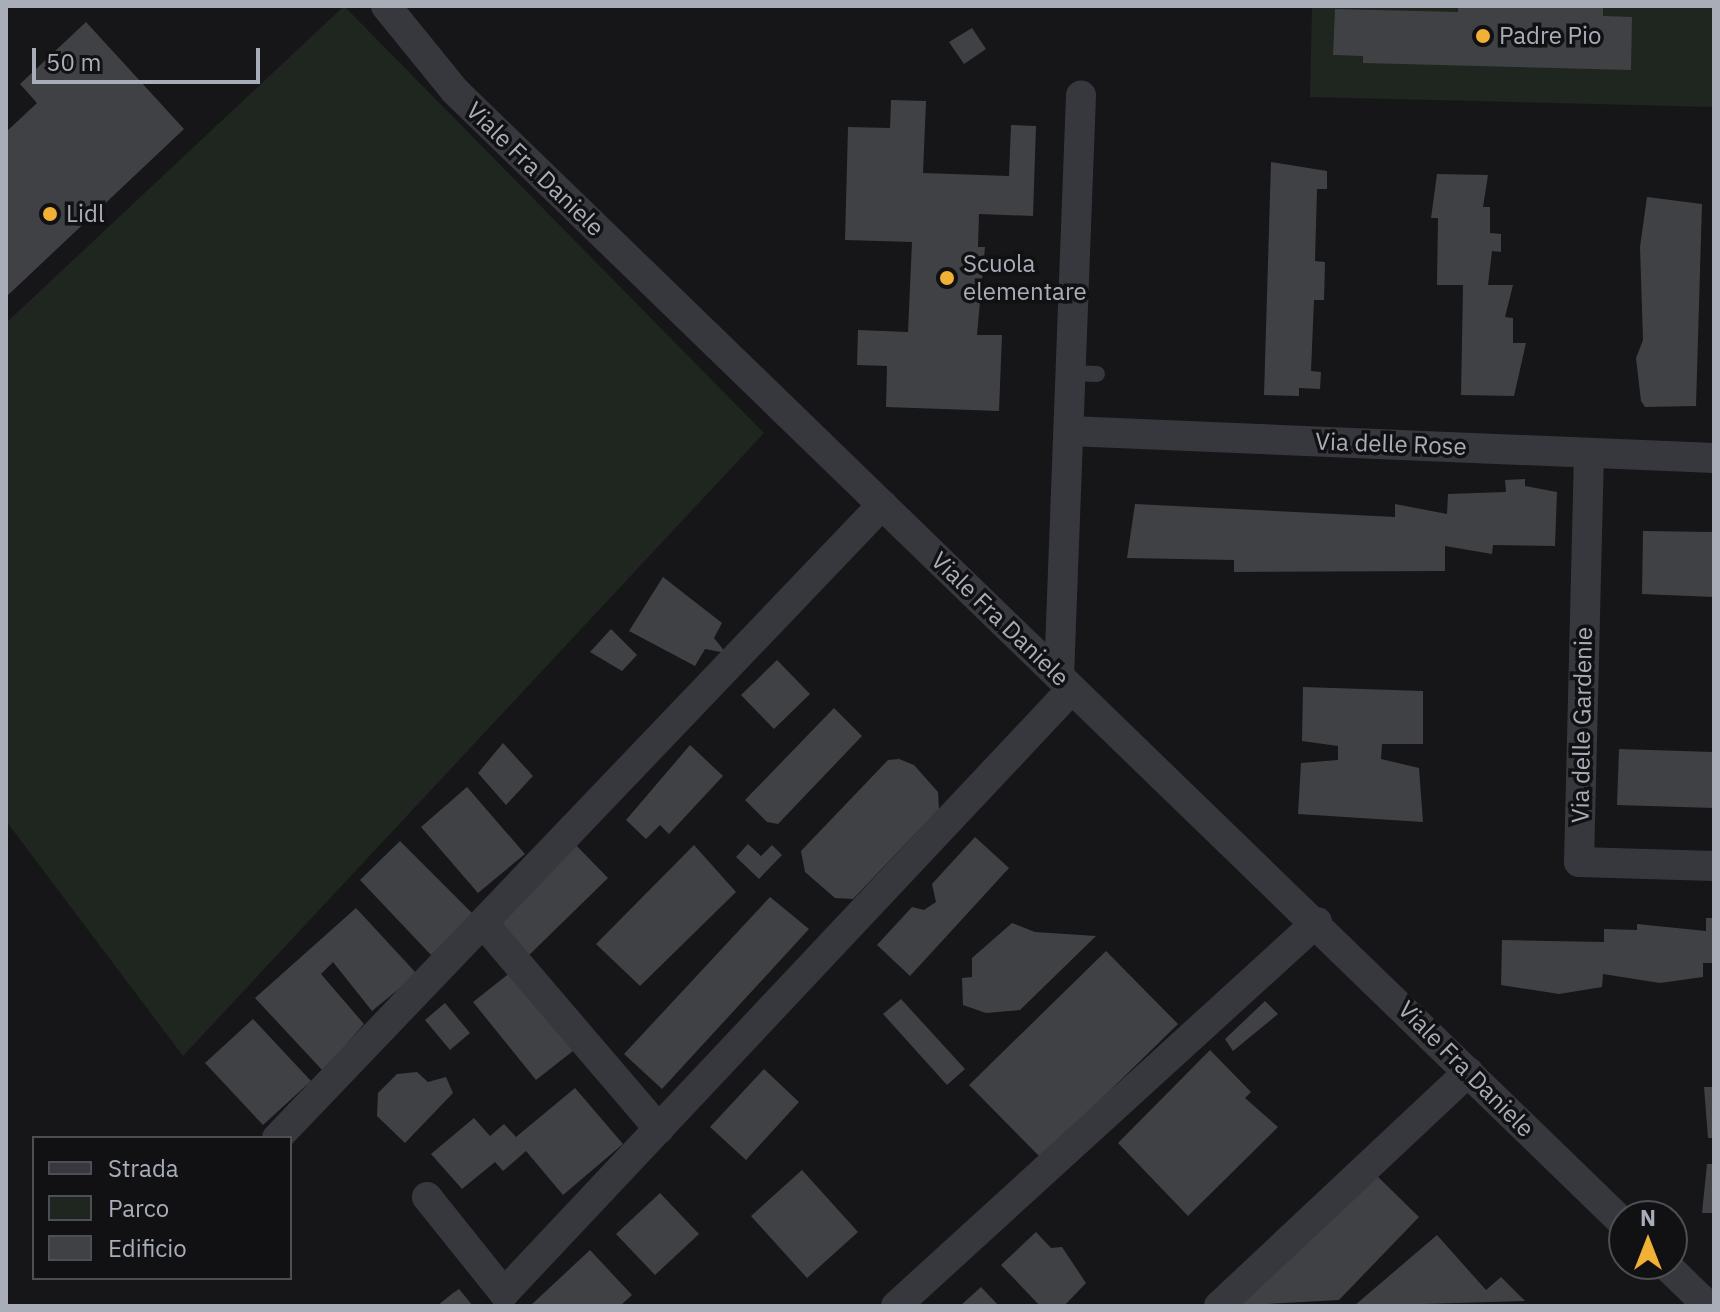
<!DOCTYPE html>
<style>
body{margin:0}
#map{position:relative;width:1720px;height:1312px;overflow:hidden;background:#161618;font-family:"IBM Plex Sans",sans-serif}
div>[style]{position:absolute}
.green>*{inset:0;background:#1e261f}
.building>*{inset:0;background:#404145}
.service>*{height:16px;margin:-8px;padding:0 8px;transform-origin:8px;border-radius:8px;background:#37383d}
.minor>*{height:30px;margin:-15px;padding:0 15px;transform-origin:15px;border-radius:15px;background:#37383d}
.dots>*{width:22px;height:22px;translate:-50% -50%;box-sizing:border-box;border:4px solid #111113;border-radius:50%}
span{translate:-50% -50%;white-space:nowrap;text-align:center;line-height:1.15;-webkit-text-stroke:7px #111113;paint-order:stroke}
.poi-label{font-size:24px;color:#a8adb8}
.left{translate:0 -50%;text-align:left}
.street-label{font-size:24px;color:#a8adb8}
.frame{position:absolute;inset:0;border:8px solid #a8adb8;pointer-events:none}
.legend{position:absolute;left:32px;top:1136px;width:260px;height:144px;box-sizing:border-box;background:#111113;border:2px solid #4d4f55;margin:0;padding:10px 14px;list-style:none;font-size:24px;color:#a8adb8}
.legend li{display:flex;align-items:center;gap:16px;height:40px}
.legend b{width:40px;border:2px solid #4d4f55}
.north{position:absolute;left:1608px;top:1200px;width:80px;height:80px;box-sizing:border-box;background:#111113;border:2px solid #4d4f55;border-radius:50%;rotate:0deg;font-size:22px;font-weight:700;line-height:32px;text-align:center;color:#a8adb8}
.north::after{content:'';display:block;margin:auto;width:28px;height:36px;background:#f2b134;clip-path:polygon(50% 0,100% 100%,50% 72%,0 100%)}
.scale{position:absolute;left:32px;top:48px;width:228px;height:36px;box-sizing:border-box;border:4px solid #a8adb8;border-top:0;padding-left:10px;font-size:24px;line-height:28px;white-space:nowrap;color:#a8adb8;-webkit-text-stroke:6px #111113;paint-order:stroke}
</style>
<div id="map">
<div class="green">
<i style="clip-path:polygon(344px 6px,764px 433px,183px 1056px,6px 821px,6px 323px)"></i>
<i style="clip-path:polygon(1312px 6px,1714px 6px,1714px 107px,1310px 97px)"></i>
</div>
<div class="building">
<i style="clip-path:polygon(1458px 6px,1603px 6px,1603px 16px,1632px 17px,1631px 70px,1363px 63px,1363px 56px,1333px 55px,1335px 9px,1458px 12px)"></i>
<i style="clip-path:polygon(86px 22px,184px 129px,6px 297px,6px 132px,37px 103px,20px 84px)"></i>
<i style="clip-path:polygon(972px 28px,986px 49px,964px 64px,949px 42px)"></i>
<i style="clip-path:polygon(891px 100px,926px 101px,923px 173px,1009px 176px,1011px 125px,1036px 126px,1033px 216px,979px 214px,978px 247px,985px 247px,977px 335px,1002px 335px,999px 411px,886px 407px,887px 366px,857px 365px,858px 330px,908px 332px,912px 242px,845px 240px,848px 127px,890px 128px)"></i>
<i style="clip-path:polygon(1271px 162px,1327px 171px,1327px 189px,1317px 189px,1315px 261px,1325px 262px,1324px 300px,1314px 300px,1311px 371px,1321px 372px,1320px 389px,1299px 388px,1299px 396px,1264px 395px)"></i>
<i style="clip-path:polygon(1437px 174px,1488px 175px,1483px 207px,1490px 207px,1490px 233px,1501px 234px,1501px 252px,1492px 251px,1488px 285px,1513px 285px,1505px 317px,1513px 318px,1513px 343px,1526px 343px,1514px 396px,1461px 395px,1463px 285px,1437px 285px,1438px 218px,1431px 218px)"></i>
<i style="clip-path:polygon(1647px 197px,1702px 204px,1696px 406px,1645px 407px,1641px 401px,1636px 358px,1643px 340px,1640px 247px)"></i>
<i style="clip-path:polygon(1525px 479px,1525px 486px,1557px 492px,1555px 546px,1493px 545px,1492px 554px,1445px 546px,1445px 571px,1234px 572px,1234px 560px,1127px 558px,1135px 504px,1395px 517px,1395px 504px,1447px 514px,1448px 494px,1506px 492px,1505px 480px)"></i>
<i style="clip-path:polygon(1643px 531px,1714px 532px,1714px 597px,1642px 594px)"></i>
<i style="clip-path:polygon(663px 577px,722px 623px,714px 638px,726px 653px,705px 649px,695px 666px,629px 631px)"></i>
<i style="clip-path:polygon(611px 629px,637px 655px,622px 671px,590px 652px)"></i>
<i style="clip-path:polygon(777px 660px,810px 694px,774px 729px,741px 695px)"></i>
<i style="clip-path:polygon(1303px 687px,1423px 691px,1423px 744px,1382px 744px,1381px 759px,1419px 768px,1423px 822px,1298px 814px,1301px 763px,1338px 760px,1338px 746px,1302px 741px)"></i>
<i style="clip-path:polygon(834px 708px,862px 736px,778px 824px,767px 822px,745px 800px)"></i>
<i style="clip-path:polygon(503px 743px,533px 776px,506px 805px,478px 773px)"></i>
<i style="clip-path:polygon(690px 745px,723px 776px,669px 834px,660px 825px,646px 839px,626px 820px)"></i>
<i style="clip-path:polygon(1619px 749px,1714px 752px,1714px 808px,1617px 805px)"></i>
<i style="clip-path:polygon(899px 759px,914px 765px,938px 792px,939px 809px,853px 899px,835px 898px,805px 872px,801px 851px,888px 760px)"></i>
<i style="clip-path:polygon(467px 787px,525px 854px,478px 893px,421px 827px)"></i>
<i style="clip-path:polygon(975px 837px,1009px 868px,910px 976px,877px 945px,912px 907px,924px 910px,936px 902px,932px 884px)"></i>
<i style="clip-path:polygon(571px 840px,608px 878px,524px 960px,487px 922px)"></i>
<i style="clip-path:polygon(400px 841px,473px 914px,431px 955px,360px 880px)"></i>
<i style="clip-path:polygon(748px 844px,761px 856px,772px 845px,782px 855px,759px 879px,736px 857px)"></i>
<i style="clip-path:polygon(694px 845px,736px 892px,640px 986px,596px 944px)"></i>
<i style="clip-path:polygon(770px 897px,809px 929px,662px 1089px,624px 1054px)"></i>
<i style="clip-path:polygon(356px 908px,417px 974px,372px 1011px,333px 962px,321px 974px,364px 1024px,323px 1071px,255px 998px)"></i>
<i style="clip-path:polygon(1706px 918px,1714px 918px,1714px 963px,1703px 963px,1703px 977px,1660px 983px,1603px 974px,1602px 987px,1559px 994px,1501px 985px,1502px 940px,1604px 942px,1604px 929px,1637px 930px,1637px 924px,1706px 931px)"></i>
<i style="clip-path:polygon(1012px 923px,1035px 932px,1096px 936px,1020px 1010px,986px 1013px,963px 1005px,962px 978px,972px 977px,972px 958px)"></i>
<i style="clip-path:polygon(1106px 951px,1178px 1024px,1041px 1158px,969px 1085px)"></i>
<i style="clip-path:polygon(511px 972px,573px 1051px,536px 1080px,473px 1002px)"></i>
<i style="clip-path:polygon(901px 999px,965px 1069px,947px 1085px,883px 1014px)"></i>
<i style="clip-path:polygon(1265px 1001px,1278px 1014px,1233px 1051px,1225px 1039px)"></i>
<i style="clip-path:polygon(445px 1003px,470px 1033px,450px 1050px,425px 1020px)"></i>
<i style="clip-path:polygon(253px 1019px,311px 1081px,263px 1125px,205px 1063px)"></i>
<i style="clip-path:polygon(1210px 1050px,1251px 1092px,1245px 1098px,1278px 1127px,1188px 1216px,1118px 1143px)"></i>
<i style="clip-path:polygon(764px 1069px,799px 1102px,746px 1160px,710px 1127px)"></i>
<i style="clip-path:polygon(417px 1072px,428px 1082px,446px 1077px,453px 1093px,405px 1143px,377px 1116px,378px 1093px,397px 1074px)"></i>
<i style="clip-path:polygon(1704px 1087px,1714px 1087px,1714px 1138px,1708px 1138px)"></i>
<i style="clip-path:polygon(575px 1088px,623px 1144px,563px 1195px,526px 1151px,503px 1171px,495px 1162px,462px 1189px,431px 1154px,474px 1118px,490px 1136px,504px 1124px,516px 1137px)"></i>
<i style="clip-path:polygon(1707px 1164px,1714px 1164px,1714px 1213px,1702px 1213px)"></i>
<i style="clip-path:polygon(802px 1170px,858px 1232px,807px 1278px,751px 1216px)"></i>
<i style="clip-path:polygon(1373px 1172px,1419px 1217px,1339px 1300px,1229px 1306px)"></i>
<i style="clip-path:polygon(660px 1193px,699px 1234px,655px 1275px,616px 1234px)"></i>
<i style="clip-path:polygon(1036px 1232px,1051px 1248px,1062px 1247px,1086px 1283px,1064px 1306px,1040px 1306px,1001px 1265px)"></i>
<i style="clip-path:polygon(1437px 1235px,1486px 1290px,1501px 1277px,1525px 1301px,1354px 1306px)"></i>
<i style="clip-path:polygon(590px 1250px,632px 1295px,620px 1306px,530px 1306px)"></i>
<i style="clip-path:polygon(981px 1287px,999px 1306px,960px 1306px)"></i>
<i style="clip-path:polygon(459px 1289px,473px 1306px,437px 1306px,453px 1293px)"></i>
</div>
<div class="service">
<i style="left:1071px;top:373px;width:26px;rotate:2deg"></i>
</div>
<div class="minor">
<i style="left:386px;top:6px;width:109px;rotate:50.9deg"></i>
<i style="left:455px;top:91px;width:1628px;rotate:44.1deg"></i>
<i style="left:1069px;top:431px;width:646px;rotate:2.4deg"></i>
<i style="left:1589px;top:453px;width:409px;rotate:91.4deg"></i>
<i style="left:1579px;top:862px;width:135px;rotate:1.7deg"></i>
<i style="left:1059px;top:676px;width:581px;rotate:-87.83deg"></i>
<i style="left:483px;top:923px;width:271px;rotate:49.5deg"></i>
<i style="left:277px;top:1138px;width:876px;rotate:-46.3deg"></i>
<i style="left:427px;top:1197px;width:123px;rotate:51.3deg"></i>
<i style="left:504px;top:1293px;width:829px;rotate:-46.76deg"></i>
<i style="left:1665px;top:1264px;width:60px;rotate:44.3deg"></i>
<i style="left:896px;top:1306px;width:570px;rotate:-42.37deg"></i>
<i style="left:1219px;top:1306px;width:342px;rotate:-43.2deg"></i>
</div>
<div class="dots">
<i style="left:1483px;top:36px;background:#f2b134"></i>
<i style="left:50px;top:214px;background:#f2b134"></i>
<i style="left:947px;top:278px;background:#f2b134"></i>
</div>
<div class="poi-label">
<span class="left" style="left:1499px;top:36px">Padre Pio</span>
<span class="left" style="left:66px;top:214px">Lidl</span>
<span class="left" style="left:963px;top:278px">Scuola<br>elementare</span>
</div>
<div class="street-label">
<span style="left:535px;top:169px;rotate:44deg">Viale Fra Daniele</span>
<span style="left:1391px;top:444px;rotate:2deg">Via delle Rose</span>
<span style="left:1000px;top:619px;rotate:44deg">Viale Fra Daniele</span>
<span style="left:1582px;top:725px;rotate:-89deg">Via delle Gardenie</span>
<span style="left:1466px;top:1069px;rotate:45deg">Viale Fra Daniele</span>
</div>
<div class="frame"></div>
<ul class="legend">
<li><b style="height:10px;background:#37383d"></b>Strada</li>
<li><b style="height:22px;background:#1e261f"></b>Parco</li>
<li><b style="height:22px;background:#404145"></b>Edificio</li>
</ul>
<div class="north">N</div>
<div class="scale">50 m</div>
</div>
